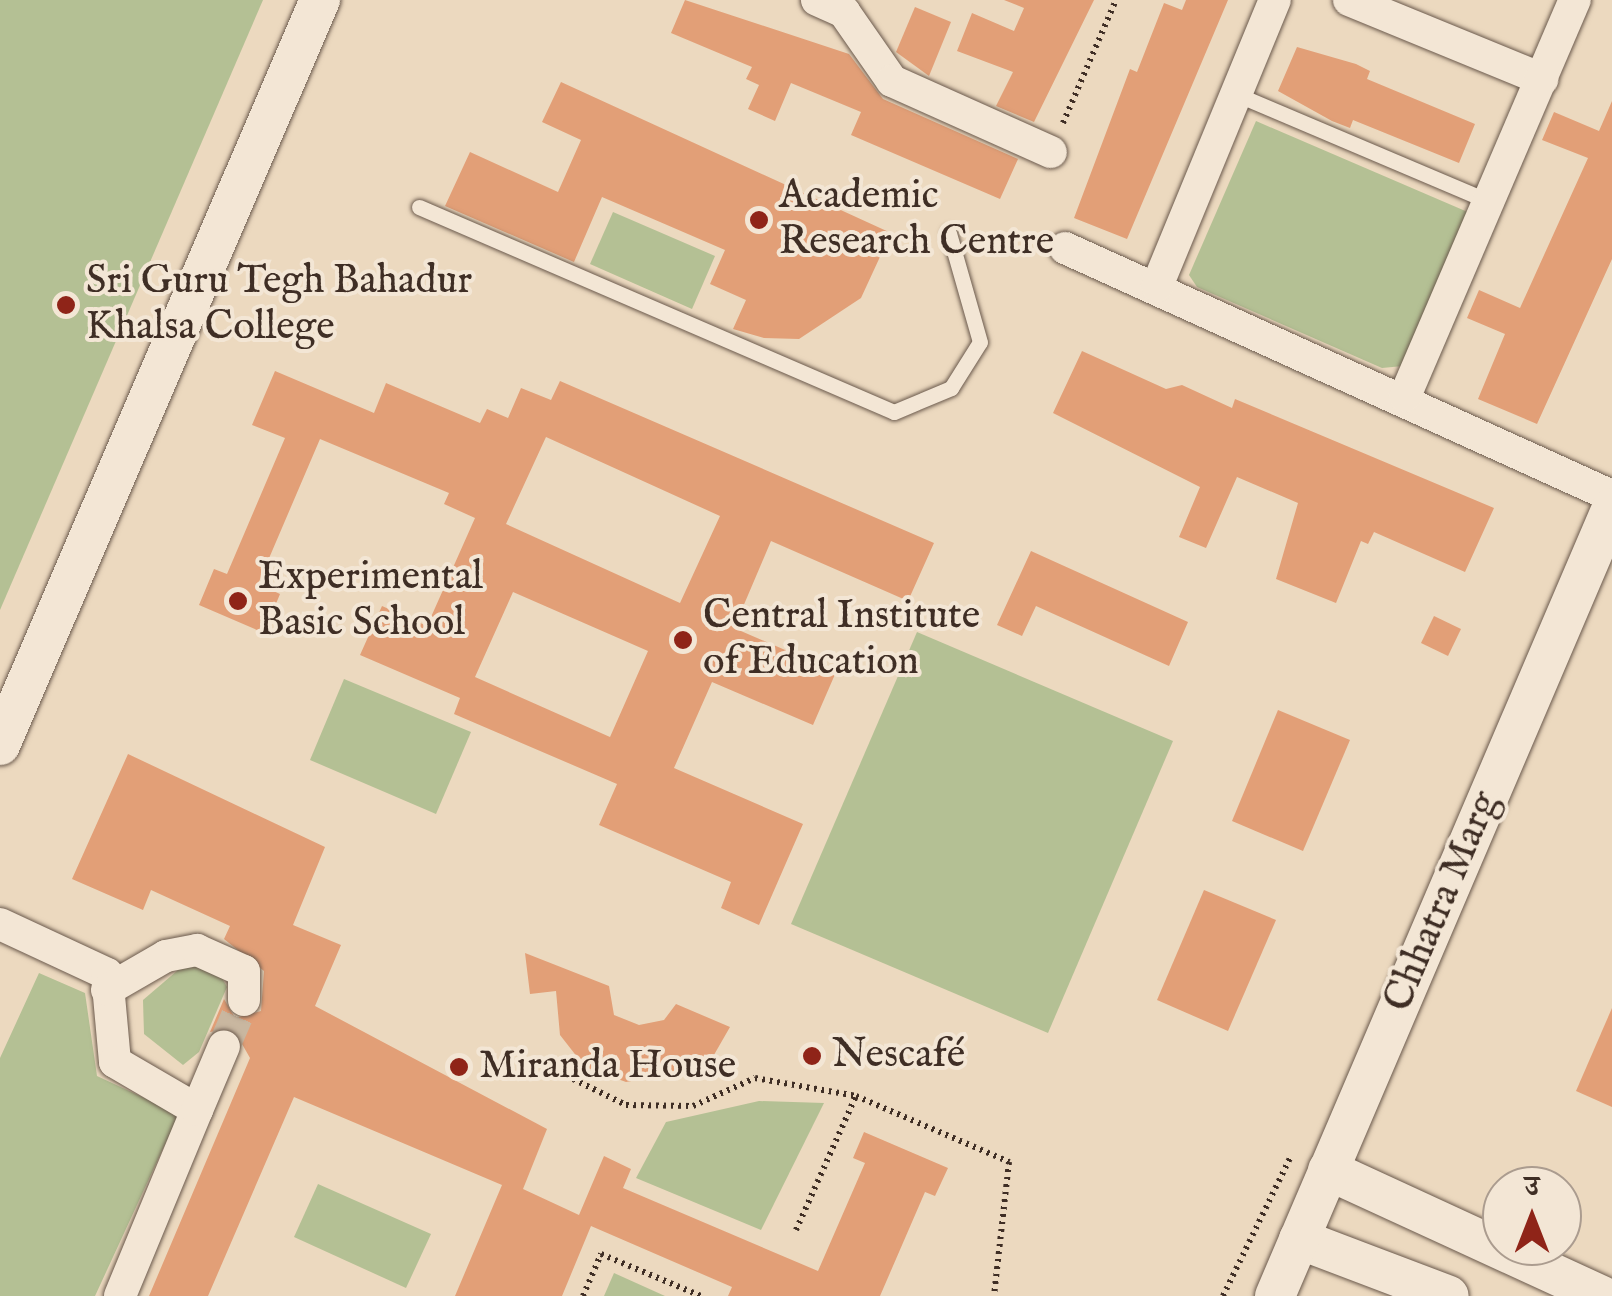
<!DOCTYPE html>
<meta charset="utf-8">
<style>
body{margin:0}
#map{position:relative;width:1612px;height:1296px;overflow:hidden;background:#ecd9bf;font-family:"IM FELL English","Noto Serif Devanagari",serif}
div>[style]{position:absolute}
.green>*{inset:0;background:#b4c094}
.building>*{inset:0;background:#e29f77}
.minor-tunnel>*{height:32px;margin-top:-16px;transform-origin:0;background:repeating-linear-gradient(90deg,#c9b7a0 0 32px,transparent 0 48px)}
.path>*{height:6px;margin-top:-3px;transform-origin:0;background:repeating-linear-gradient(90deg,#3f2e25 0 2.5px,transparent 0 7.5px)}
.roads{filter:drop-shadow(0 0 2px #6a594c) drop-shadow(0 0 2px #6a594c)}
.service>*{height:15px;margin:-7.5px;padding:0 7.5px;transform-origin:7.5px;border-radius:7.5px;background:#f3e6d5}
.minor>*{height:32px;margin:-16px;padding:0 16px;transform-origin:16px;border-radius:16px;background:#f3e6d5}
.tertiary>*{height:40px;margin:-20px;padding:0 20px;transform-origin:20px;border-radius:20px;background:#f3e6d5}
.dots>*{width:28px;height:28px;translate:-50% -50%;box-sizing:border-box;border:5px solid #f3e6d5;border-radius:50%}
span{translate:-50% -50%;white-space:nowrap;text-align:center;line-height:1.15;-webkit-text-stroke:8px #f3e6d5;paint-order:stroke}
.poi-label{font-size:40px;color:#3f2e25}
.left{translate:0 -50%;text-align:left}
.street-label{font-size:40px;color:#3f2e25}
.north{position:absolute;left:1482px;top:1166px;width:100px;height:100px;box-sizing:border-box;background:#f3e6d5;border:2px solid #ab9c8f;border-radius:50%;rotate:0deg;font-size:28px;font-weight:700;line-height:40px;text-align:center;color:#3f2e25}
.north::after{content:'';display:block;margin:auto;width:35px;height:45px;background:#8f2418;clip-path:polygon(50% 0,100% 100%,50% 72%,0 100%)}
</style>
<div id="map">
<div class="green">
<i style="clip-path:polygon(0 0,263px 0,0 610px)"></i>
<i style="clip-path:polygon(1256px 121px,1470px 213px,1403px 366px,1382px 368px,1197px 287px,1189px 275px)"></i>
<i style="clip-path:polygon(613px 212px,715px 256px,692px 309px,590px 264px)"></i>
<i style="clip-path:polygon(917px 632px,1173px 741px,1048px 1033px,791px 924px)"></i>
<i style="clip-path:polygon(344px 679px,471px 732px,436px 814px,310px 760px)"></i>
<i style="clip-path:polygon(185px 964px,216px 967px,227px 987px,199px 1052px,183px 1065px,144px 1034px,143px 1000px)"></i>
<i style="clip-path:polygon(39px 973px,85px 993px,97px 1076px,179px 1114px,95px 1296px,0 1296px,0 1058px)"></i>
<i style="clip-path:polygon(759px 1101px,824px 1103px,761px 1230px,636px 1178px,666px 1122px)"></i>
<i style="clip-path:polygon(318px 1184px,431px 1234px,406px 1288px,294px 1237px)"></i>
<i style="clip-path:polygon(614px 1273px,665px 1296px,604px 1296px)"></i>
</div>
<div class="building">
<i style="clip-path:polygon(685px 0,849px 54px,883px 99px,1018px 159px,1000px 199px,851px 135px,861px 112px,791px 83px,775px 121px,748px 109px,759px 85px,746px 79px,752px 67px,671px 33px)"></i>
<i style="clip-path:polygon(1004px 0,1094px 0,1034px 122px,996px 106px,1013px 72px,957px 51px,972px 13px,1014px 31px,1024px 8px)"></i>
<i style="clip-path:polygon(1186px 0,1228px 0,1127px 239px,1074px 218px,1130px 69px,1137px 72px,1164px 3px,1182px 10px)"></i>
<i style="clip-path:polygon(915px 7px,951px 22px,929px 76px,896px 52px)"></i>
<i style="clip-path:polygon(1297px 47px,1356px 64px,1370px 71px,1367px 79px,1475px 124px,1459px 163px,1353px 120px,1350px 128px,1332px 121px,1278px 91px)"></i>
<i style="clip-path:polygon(561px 82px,891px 233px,861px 298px,799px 339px,764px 338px,733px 329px,746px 300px,710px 284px,725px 250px,602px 197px,574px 262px,445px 206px,470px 152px,558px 192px,581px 140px,542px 122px)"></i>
<i style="clip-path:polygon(1612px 101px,1612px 259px,1537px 424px,1478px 399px,1505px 334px,1467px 318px,1479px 290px,1520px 308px,1588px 158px,1542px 140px,1554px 112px,1599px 131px)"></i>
<i style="clip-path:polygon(1082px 351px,1166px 389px,1182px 385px,1232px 408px,1235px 399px,1494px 508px,1465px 572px,1374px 532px,1368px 544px,1361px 541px,1336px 603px,1276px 579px,1298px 503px,1237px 477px,1206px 548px,1179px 537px,1200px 487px,1053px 413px)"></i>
<i style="clip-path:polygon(evenodd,275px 371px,374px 413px,386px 383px,480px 423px,487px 409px,508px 418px,521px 388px,551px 400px,560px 381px,934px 543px,908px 601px,771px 541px,734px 628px,836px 672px,813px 725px,712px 682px,674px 768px,803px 824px,759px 925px,721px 908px,731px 882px,599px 825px,617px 784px,454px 714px,460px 698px,360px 655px,382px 606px,427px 626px,475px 518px,444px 504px,449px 493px,320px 439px,258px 584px,280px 594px,264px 633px,199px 605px,214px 569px,227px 574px,285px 438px,252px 425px,275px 371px,546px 437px,720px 516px,680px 603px,506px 524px,546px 437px,275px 371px,513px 592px,648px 651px,610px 737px,475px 677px,513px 592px)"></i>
<i style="clip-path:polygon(1031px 551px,1188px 622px,1169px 666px,1036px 606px,1022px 636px,997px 625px)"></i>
<i style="clip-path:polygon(1434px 616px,1461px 629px,1448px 656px,1421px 643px)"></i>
<i style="clip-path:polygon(1278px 710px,1350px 740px,1303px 851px,1232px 821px)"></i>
<i style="clip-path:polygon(128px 754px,325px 847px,293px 925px,341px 945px,315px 1006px,547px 1129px,523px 1189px,579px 1215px,604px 1156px,631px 1169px,623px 1188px,818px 1271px,865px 1163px,853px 1158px,864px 1132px,948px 1168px,935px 1196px,925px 1192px,880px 1296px,728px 1296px,732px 1287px,591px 1226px,562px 1296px,455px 1296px,502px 1185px,294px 1097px,208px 1296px,149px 1296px,250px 1058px,233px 1028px,210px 1032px,224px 999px,235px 1018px,261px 1011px,264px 971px,224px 939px,230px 926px,151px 890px,143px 910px,72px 879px)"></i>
<i style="clip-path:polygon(1204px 890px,1276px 920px,1228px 1031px,1157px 1000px)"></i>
<i style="clip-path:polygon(525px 953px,609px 986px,614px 1015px,639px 1025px,664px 1020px,676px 1004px,730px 1027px,707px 1067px,626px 1082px,585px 1067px,560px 1035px,556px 991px,530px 994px)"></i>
<i style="clip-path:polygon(1612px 1008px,1612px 1107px,1576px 1091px)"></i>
</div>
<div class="minor-tunnel">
<i style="left:224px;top:1046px;width:50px;rotate:-66.5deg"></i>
</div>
<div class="path">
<i style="left:1063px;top:123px;width:134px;rotate:-66.7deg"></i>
<i style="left:573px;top:1079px;width:59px;rotate:26.1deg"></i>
<i style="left:626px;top:1105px;width:67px;rotate:0.9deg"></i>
<i style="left:693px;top:1106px;width:68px;rotate:-24.3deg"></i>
<i style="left:755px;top:1078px;width:103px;rotate:10.1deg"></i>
<i style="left:796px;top:1230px;width:147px;rotate:-65.9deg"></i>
<i style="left:856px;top:1096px;width:167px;rotate:23.3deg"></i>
<i style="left:1009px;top:1162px;width:135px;rotate:96.4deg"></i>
<i style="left:583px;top:1296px;width:46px;rotate:-66.8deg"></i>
<i style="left:601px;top:1254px;width:108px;rotate:22.8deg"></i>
<i style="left:1223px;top:1296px;width:153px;rotate:-64.1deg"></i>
</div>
<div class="roads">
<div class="service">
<i style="left:1236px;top:94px;width:276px;rotate:23deg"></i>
<i style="left:419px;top:207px;width:517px;rotate:23.34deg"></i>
<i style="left:894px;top:412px;width:62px;rotate:-22.8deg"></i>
<i style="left:951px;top:388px;width:54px;rotate:-57.8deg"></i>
<i style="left:980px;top:342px;width:113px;rotate:-105.9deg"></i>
</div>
<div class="minor">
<i style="left:817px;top:0;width:30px;rotate:24deg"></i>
<i style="left:844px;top:12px;width:84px;rotate:55.2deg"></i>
<i style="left:892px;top:81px;width:174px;rotate:24.1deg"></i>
<i style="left:1349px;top:0;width:209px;rotate:22.3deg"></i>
<i style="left:1065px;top:248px;width:601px;rotate:24.39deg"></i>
<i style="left:1157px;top:286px;width:309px;rotate:-67.6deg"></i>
<i style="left:1405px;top:396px;width:431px;rotate:-66.8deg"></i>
<i style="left:0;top:924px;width:118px;rotate:25deg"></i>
<i style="left:107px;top:974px;width:88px;rotate:84.8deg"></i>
<i style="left:115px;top:1062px;width:95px;rotate:30.3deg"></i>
<i style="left:197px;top:1110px;width:201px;rotate:112.5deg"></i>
<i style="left:107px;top:990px;width:68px;rotate:-30deg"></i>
<i style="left:166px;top:956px;width:32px;rotate:-11deg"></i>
<i style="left:197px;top:950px;width:51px;rotate:24.1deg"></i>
<i style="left:244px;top:971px;width:29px;rotate:90deg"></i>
<i style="left:197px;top:1110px;width:69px;rotate:-67.1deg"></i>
</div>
<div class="tertiary">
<i style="left:0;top:745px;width:811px;rotate:-66.76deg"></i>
<i style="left:1328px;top:1170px;width:302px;rotate:24.7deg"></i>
<i style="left:1299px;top:1239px;width:160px;rotate:20.8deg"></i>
<i style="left:1275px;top:1296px;width:857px;rotate:-66.85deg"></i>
</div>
</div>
<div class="dots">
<i style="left:759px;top:220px;background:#8f2418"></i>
<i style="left:66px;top:305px;background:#8f2418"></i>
<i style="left:238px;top:601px;background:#8f2418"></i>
<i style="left:683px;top:640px;background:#8f2418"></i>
<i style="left:812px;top:1056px;background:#8f2418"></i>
<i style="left:459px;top:1067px;background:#8f2418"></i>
</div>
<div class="poi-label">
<span class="left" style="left:779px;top:220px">Academic<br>Research Centre</span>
<span class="left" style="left:86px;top:305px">Sri Guru Tegh Bahadur<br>Khalsa College</span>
<span class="left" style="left:258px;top:601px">Experimental<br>Basic School</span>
<span class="left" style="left:703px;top:640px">Central Institute<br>of Education</span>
<span class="left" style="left:832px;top:1056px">Nescafé</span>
<span class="left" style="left:479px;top:1067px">Miranda House</span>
</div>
<div class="street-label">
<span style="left:1443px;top:902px;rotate:-67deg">Chhatra Marg</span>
</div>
<div class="north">उ</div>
</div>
